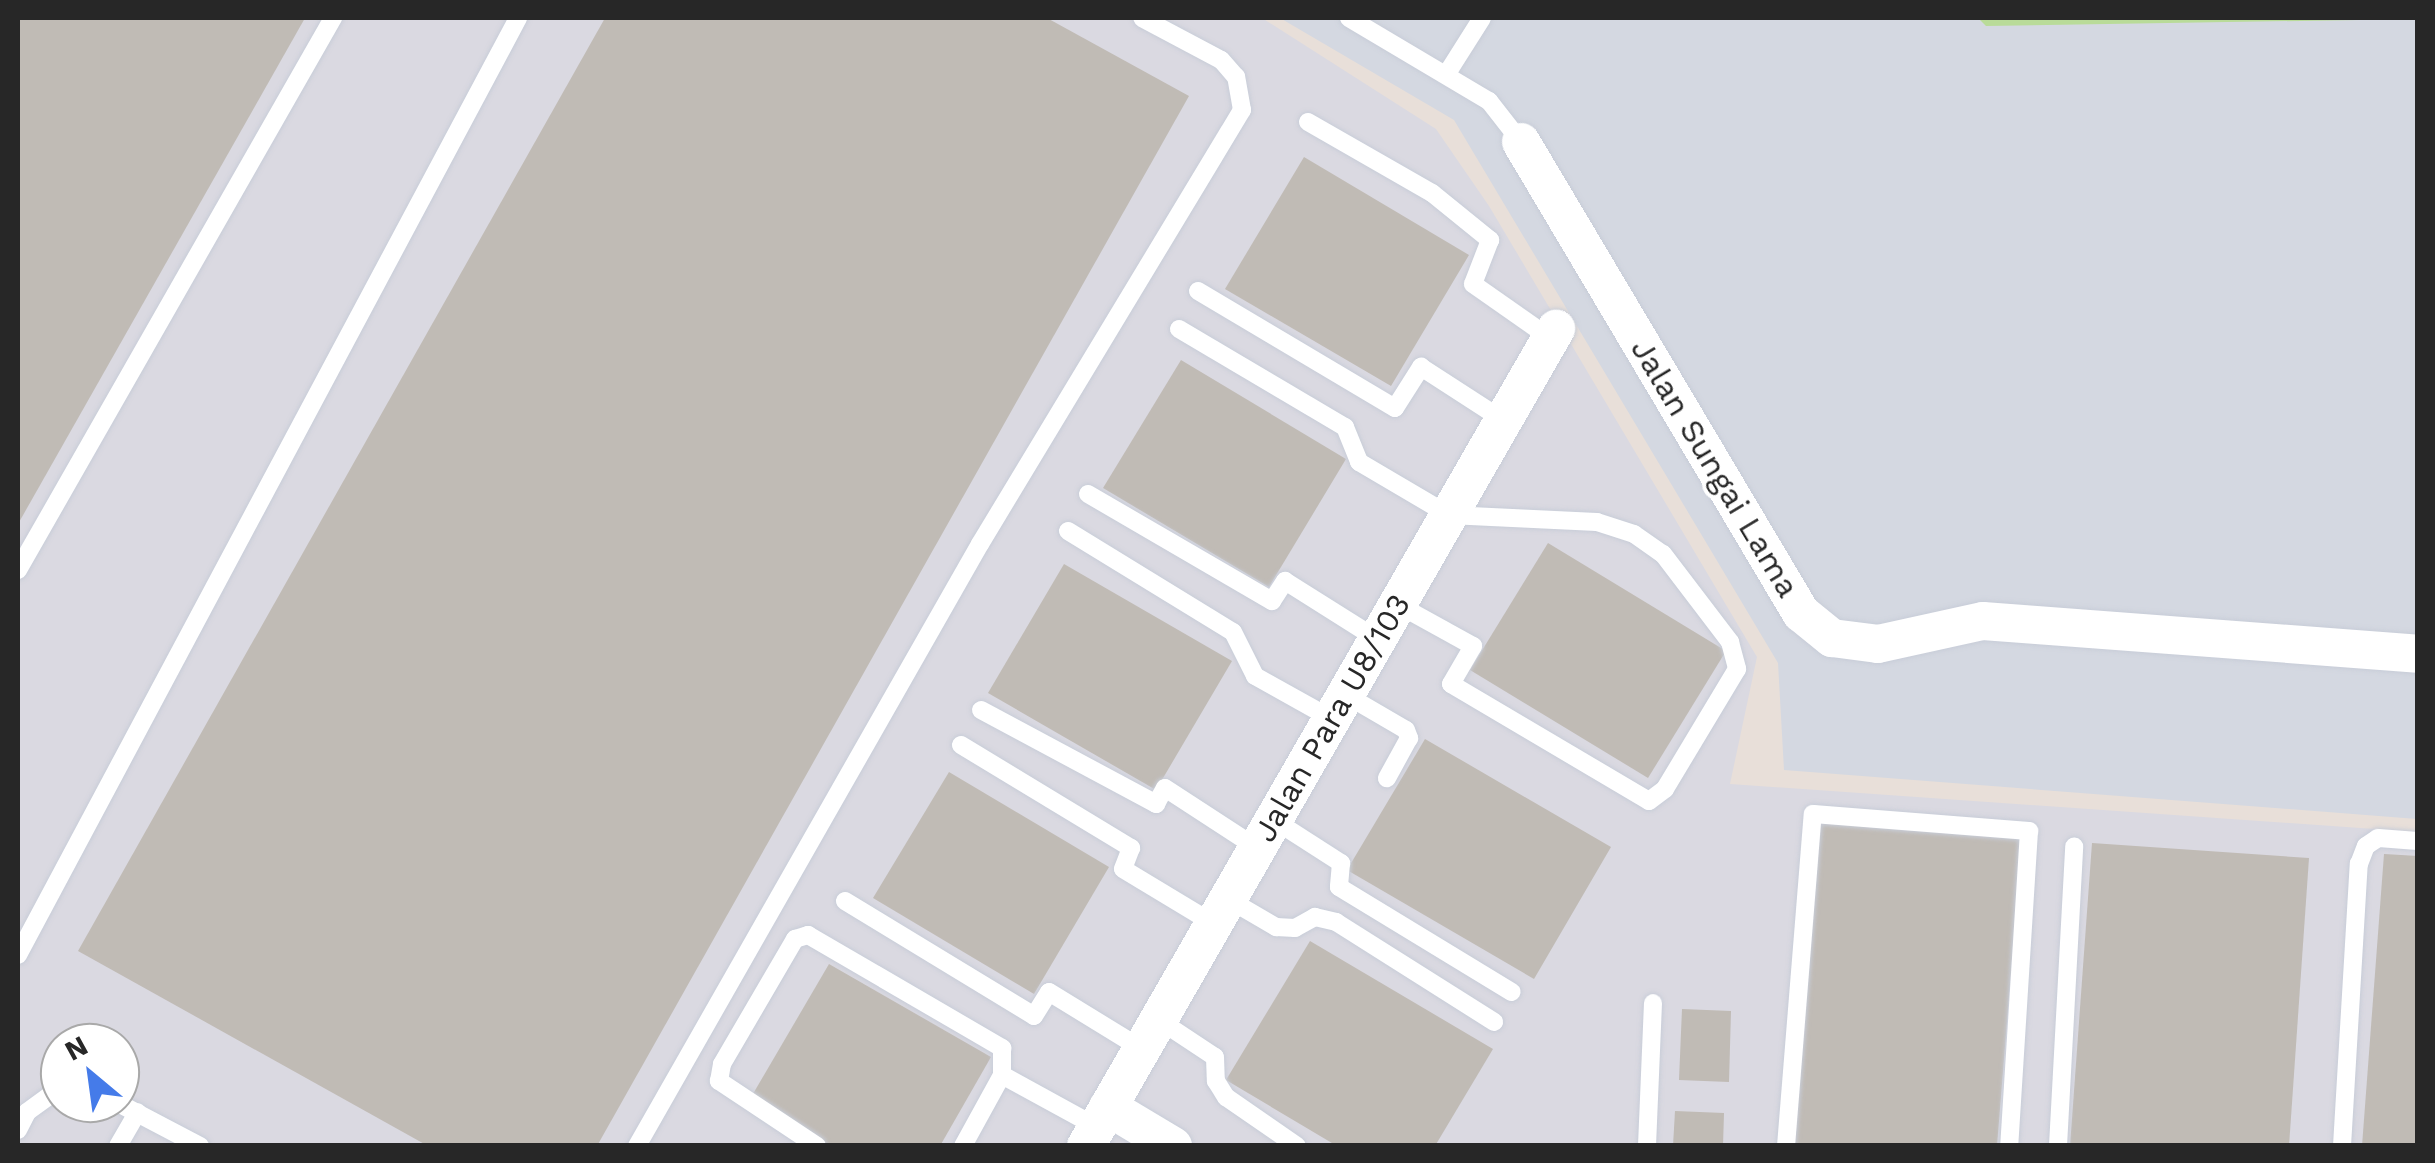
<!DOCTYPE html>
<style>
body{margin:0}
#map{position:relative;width:2435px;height:1163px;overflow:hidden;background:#e8dfd9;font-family:"Work Sans",sans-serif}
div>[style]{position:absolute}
.industrial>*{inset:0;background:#dad9e1}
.airport>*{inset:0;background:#d4d8e1}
.green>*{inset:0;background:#b9db99}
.building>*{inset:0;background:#c0bbb5}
.roads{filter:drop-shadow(0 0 2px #c8cdd8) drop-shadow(0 0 2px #c8cdd8)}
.service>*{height:18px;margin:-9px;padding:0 9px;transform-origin:9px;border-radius:9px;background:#fff}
.minor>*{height:38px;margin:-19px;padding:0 19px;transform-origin:19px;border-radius:19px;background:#fff}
span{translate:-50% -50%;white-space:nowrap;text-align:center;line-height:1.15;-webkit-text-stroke:8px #fff;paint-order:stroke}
.street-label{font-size:32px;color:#272727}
.frame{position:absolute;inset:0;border:20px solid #272727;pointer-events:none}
.north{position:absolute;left:40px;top:1023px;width:100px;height:100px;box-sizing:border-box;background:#fff;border:2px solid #a9a9a9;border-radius:50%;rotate:331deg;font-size:28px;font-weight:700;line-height:40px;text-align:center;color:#272727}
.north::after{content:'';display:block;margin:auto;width:35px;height:45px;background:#457be9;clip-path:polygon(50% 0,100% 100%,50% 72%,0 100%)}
</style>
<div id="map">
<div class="industrial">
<i style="clip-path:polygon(evenodd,18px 18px,1262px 18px,1436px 129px,1489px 206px,1757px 657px,1730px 784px,2417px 832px,2417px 1145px,18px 1145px,18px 18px,60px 1043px,120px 1043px,120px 1103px,60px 1103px,60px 1043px)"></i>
</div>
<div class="airport">
<i style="clip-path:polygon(1280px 18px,2417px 18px,2417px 819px,1784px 770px,1778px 663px,1454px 120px)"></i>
</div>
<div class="green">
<i style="clip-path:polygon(1978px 18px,2417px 18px,2418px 19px,1986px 26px)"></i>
</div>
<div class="building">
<i style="clip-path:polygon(18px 18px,305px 18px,18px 524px)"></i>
<i style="clip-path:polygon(605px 18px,1047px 18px,1189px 96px,597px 1146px,428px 1146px,78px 951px)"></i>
<i style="clip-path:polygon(1304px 157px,1469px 255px,1391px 386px,1225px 289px)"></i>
<i style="clip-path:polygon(1181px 360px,1346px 459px,1269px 587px,1103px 488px)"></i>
<i style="clip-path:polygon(1548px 543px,1726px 651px,1648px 778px,1470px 670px)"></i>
<i style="clip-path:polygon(1064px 564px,1232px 661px,1156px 790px,988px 693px)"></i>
<i style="clip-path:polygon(1425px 739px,1611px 847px,1534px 979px,1347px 870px)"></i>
<i style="clip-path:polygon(949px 772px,1109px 867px,1034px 994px,873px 898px)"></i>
<i style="clip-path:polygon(1820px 819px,2022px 835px,1997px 1146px,1793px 1146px)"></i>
<i style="clip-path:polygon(2092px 843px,2309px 858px,2289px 1146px,2070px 1146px)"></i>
<i style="clip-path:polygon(2384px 854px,2418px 856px,2418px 1146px,2362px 1146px)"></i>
<i style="clip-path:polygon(1310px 941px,1493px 1049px,1435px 1146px,1337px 1146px,1226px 1080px)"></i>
<i style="clip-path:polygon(829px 964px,991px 1057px,940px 1146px,831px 1146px,750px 1099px)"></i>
<i style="clip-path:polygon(1682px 1009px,1731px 1011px,1729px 1082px,1679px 1080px)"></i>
<i style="clip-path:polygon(1675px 1111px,1724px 1113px,1723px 1146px,1673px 1146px)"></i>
</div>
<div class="roads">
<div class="service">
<i style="left:1349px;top:18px;width:163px;rotate:30.7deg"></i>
<i style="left:1489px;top:101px;width:52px;rotate:52deg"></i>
<i style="left:1446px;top:75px;width:67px;rotate:-57.7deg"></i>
<i style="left:1308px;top:122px;width:143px;rotate:29.8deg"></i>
<i style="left:1432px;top:193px;width:75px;rotate:39deg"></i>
<i style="left:1490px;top:240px;width:47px;rotate:111.1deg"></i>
<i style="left:1473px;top:284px;width:94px;rotate:35deg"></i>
<i style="left:1198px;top:291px;width:229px;rotate:30.7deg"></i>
<i style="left:1395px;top:408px;width:49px;rotate:-57.6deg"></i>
<i style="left:1421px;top:367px;width:98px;rotate:32.9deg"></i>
<i style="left:1179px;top:329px;width:193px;rotate:30.6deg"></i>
<i style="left:1345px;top:427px;width:38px;rotate:68deg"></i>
<i style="left:1359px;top:462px;width:104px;rotate:30.5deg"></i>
<i style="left:1449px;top:515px;width:148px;rotate:2.7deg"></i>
<i style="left:1597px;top:522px;width:39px;rotate:18deg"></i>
<i style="left:1634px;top:534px;width:35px;rotate:35deg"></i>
<i style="left:1663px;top:554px;width:111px;rotate:52.7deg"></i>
<i style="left:1730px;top:642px;width:28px;rotate:75deg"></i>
<i style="left:1737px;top:669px;width:140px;rotate:121deg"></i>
<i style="left:1665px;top:789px;width:20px;rotate:143deg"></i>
<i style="left:1649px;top:801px;width:230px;rotate:-149.4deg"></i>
<i style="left:1451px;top:684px;width:44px;rotate:-59.9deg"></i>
<i style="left:1473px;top:646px;width:87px;rotate:-151.1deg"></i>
<i style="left:1088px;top:494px;width:213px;rotate:30.2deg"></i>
<i style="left:1272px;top:601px;width:24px;rotate:-57deg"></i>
<i style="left:1285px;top:581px;width:109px;rotate:32.2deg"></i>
<i style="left:1068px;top:531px;width:193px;rotate:31.5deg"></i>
<i style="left:1233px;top:632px;width:49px;rotate:63.4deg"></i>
<i style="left:1255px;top:676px;width:88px;rotate:29.2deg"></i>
<i style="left:18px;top:570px;width:636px;rotate:-60.29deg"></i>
<i style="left:1346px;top:695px;width:69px;rotate:30.3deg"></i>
<i style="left:1406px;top:730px;width:9px;rotate:69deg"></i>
<i style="left:1409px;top:738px;width:46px;rotate:118.8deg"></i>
<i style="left:981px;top:710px;width:199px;rotate:28.2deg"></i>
<i style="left:1156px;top:804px;width:18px;rotate:-61deg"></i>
<i style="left:1165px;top:788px;width:110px;rotate:33.1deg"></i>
<i style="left:961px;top:745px;width:199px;rotate:31.2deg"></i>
<i style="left:1131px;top:848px;width:22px;rotate:111deg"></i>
<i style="left:1123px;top:869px;width:106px;rotate:31.1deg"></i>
<i style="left:1274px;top:820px;width:80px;rotate:32.7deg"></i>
<i style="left:1341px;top:863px;width:24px;rotate:95deg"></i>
<i style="left:1339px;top:887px;width:202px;rotate:31.3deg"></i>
<i style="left:1228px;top:899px;width:56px;rotate:30.3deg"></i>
<i style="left:1276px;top:927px;width:19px;rotate:3deg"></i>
<i style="left:1295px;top:928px;width:23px;rotate:-29deg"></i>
<i style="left:1315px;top:917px;width:22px;rotate:13deg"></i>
<i style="left:1336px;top:922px;width:187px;rotate:32.3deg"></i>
<i style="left:845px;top:901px;width:221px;rotate:31.3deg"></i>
<i style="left:1034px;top:1016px;width:28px;rotate:-58deg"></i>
<i style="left:1049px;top:992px;width:109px;rotate:31.5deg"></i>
<i style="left:18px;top:955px;width:1062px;rotate:-61.91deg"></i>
<i style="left:1159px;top:1020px;width:67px;rotate:33.5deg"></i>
<i style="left:1215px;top:1057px;width:24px;rotate:88deg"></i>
<i style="left:1216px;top:1081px;width:19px;rotate:58deg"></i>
<i style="left:1226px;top:1097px;width:86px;rotate:34.6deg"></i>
<i style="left:1002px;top:1075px;width:108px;rotate:28.7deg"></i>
<i style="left:118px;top:1103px;width:93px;rotate:27.7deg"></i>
<i style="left:18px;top:1130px;width:20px;rotate:-63deg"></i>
<i style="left:27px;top:1112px;width:41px;rotate:-36deg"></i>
<i style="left:118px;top:1146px;width:39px;rotate:-60deg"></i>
<i style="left:637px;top:1146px;width:693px;rotate:-60.33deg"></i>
<i style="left:980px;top:544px;width:507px;rotate:-58.88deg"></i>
<i style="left:1242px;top:110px;width:34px;rotate:-100deg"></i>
<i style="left:1236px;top:77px;width:23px;rotate:-131deg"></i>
<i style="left:1221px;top:60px;width:89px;rotate:-152deg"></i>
<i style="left:817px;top:1146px;width:118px;rotate:-146.4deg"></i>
<i style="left:719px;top:1081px;width:17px;rotate:-80deg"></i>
<i style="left:722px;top:1064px;width:145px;rotate:-59.7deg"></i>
<i style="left:795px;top:939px;width:14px;rotate:-17deg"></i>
<i style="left:808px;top:935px;width:225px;rotate:30.2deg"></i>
<i style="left:1002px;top:1048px;width:27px;rotate:90deg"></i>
<i style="left:1002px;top:1075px;width:81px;rotate:118.8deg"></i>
<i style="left:1647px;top:1146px;width:143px;rotate:-87.6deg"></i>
<i style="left:1786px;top:1146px;width:333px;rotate:-85.4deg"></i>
<i style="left:1813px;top:814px;width:217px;rotate:4.5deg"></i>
<i style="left:2029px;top:831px;width:316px;rotate:93.6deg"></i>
<i style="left:2058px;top:1146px;width:300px;rotate:-86.9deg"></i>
<i style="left:2342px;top:1146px;width:283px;rotate:-86.6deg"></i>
<i style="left:2359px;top:864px;width:19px;rotate:-69deg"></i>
<i style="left:2366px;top:846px;width:14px;rotate:-34deg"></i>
<i style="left:2378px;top:838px;width:40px;rotate:4.3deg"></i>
</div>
<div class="minor">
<i style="left:1521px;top:142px;width:548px;rotate:59.27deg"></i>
<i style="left:1801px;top:613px;width:40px;rotate:39deg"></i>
<i style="left:1832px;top:638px;width:46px;rotate:7.4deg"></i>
<i style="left:1878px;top:644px;width:107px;rotate:-12.4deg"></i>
<i style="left:1983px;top:621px;width:436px;rotate:4.3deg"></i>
<i style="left:1108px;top:1107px;width:76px;rotate:31deg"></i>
<i style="left:1086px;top:1146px;width:943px;rotate:-60.09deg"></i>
</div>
</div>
<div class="street-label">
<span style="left:1715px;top:468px;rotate:59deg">Jalan Sungai Lama</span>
<span style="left:1332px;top:718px;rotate:-60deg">Jalan Para U8/103</span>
</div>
<div class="frame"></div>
<div class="north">N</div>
</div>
